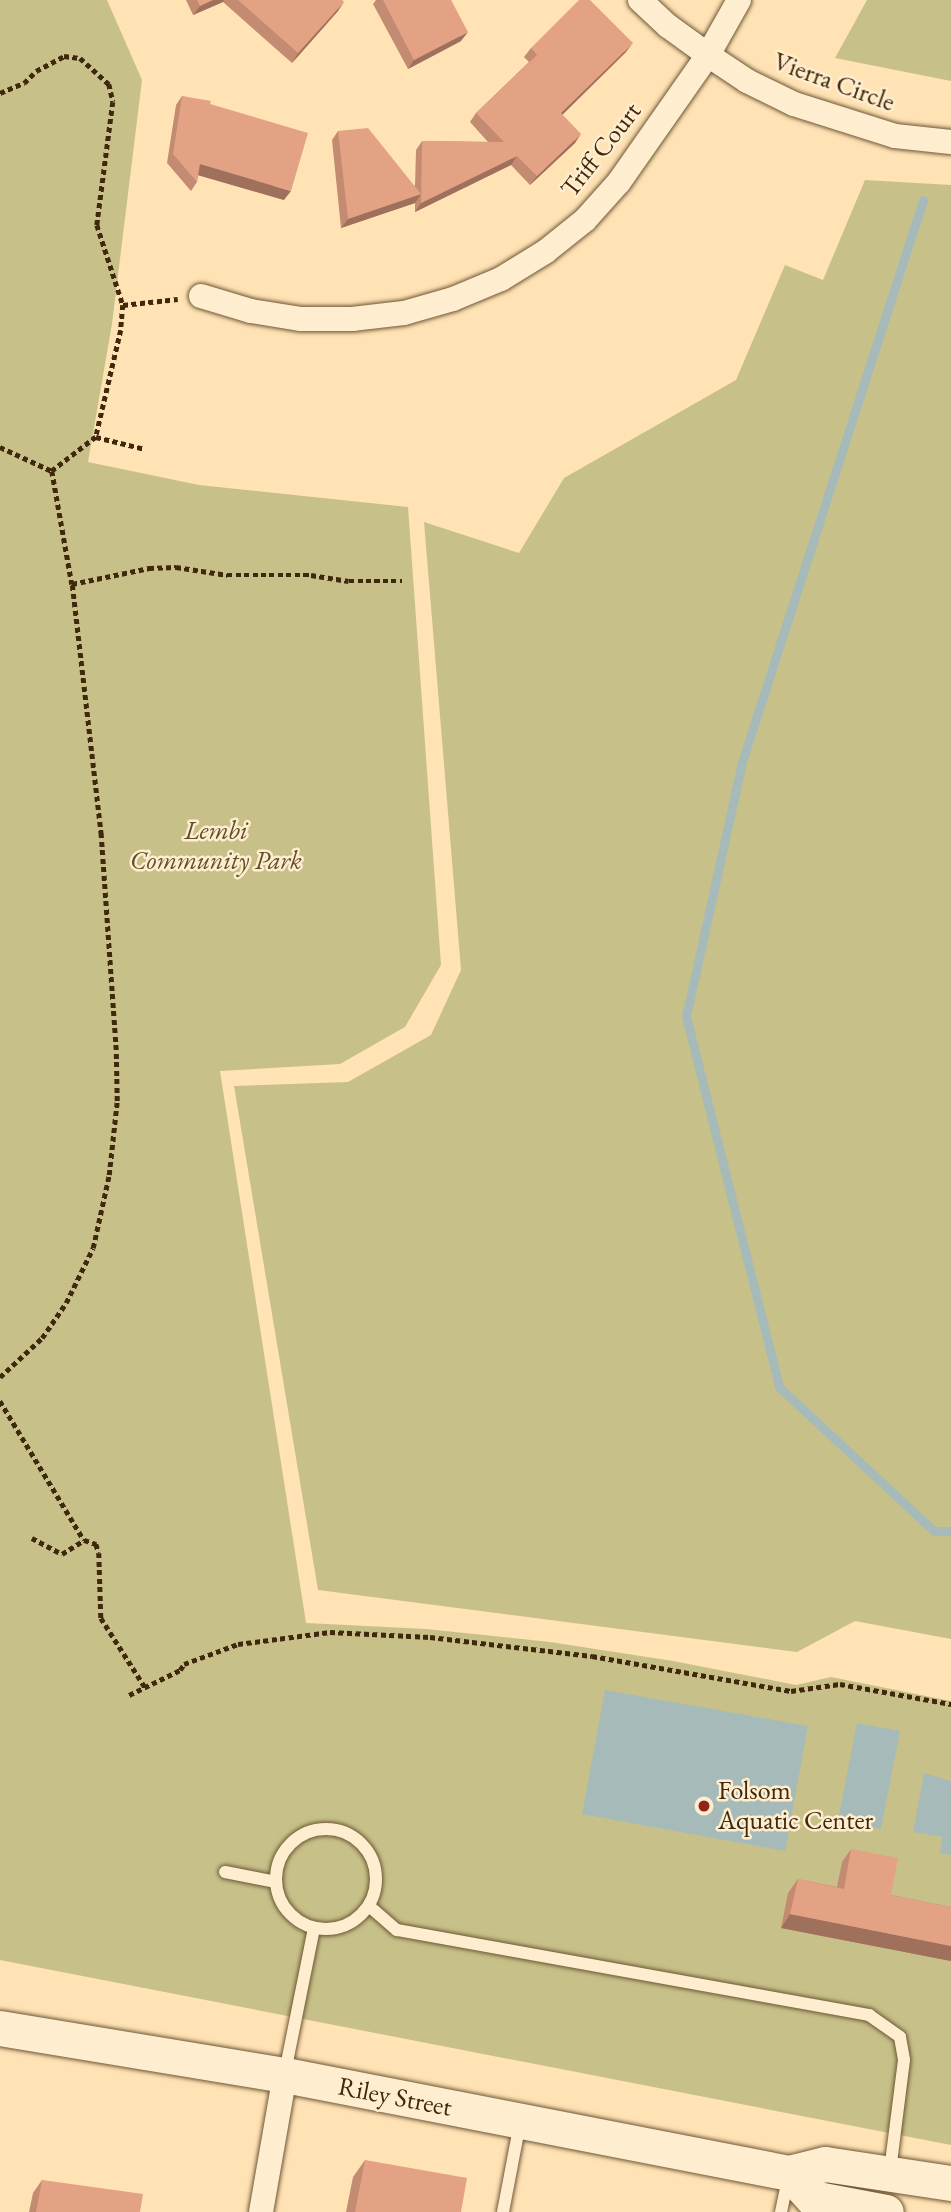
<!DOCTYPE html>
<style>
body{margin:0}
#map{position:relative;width:951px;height:2212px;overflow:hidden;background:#ffe3b5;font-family:"EB Garamond",serif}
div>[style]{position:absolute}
.green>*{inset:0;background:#c7c189}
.water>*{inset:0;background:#a6bbb9}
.stream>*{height:9px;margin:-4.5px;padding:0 4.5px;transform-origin:4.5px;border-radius:4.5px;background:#a6bbb9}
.path>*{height:4.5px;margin-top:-2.25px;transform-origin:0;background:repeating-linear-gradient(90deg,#3f280b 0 5px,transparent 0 8.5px)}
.roads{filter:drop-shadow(0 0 2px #6f5736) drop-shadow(0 0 2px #6f5736)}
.lane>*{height:12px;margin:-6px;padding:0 6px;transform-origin:6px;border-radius:6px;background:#ffedcf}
.lane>.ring{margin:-6px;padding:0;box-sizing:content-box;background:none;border:12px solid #ffedcf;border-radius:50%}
.street>*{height:24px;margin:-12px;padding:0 12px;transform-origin:12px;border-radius:12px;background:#ffedcf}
.secondary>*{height:35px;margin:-17.5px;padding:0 17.5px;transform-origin:17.5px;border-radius:17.5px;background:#ffedcf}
.wall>*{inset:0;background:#c38b71}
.shaded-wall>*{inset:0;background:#9f715c}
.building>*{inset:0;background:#e3a283}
.dots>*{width:19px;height:19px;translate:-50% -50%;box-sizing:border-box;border:4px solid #ffedcf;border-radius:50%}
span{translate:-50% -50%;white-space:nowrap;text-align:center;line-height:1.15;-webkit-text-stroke:5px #ffedcf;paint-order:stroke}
.street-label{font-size:26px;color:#3f280b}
.park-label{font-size:26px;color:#614e2a;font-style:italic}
.poi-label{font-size:26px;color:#3f280b}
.left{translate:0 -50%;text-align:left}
</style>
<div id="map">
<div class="green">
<i style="clip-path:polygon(0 0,107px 0,142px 80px,112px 324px,88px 462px,199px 485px,408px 507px,441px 965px,405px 1027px,340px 1064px,220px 1071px,306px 1623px,426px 1629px,550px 1642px,673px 1661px,796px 1685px,831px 1677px,951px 1701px,951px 2145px,0 1960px)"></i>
<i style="clip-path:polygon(867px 0,951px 0,951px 81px,835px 58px)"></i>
<i style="clip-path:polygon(865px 180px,951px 185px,951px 1639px,855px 1621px,797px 1652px,318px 1590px,234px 1086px,348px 1082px,431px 1035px,461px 970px,424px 522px,519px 553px,564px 478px,736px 380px,785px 265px,823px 280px)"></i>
</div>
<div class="water">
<i style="clip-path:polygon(605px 1690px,808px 1726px,785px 1851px,582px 1814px)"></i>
<i style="clip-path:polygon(857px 1723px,900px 1731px,881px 1829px,838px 1820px)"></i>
<i style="clip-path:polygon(924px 1773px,951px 1781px,951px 1855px,940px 1853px,942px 1837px,913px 1832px)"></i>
</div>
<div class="stream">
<i style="left:923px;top:200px;width:590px;rotate:107.85deg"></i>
<i style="left:742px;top:762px;width:260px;rotate:102.4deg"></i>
<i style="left:686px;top:1016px;width:382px;rotate:75.9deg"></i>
<i style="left:779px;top:1387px;width:212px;rotate:42.9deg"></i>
<i style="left:934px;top:1531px;width:17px"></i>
</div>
<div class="path">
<i style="left:0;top:93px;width:26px;rotate:-23deg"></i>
<i style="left:24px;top:83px;width:17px;rotate:-45deg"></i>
<i style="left:36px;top:71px;width:32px;rotate:-28deg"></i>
<i style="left:64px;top:56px;width:16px;rotate:7deg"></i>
<i style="left:80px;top:58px;width:39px;rotate:42deg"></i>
<i style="left:109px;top:84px;width:18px;rotate:77deg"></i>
<i style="left:113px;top:102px;width:124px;rotate:97.4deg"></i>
<i style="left:97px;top:225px;width:84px;rotate:72deg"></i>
<i style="left:123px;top:305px;width:25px;rotate:95deg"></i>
<i style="left:121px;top:330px;width:110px;rotate:103.2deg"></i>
<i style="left:96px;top:437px;width:56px;rotate:142.3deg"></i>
<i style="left:52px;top:471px;width:115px;rotate:80deg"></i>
<i style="left:72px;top:584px;width:79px;rotate:-11.7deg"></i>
<i style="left:149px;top:568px;width:27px;rotate:-2deg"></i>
<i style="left:176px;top:567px;width:52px;rotate:8.9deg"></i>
<i style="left:227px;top:575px;width:84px"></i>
<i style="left:311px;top:575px;width:38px;rotate:9deg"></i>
<i style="left:349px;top:581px;width:53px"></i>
<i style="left:123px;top:305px;width:55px;rotate:-6.2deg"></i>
<i style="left:96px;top:437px;width:50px;rotate:13.8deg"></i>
<i style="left:0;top:447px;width:57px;rotate:24.8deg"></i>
<i style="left:0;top:1377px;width:57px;rotate:-42.9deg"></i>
<i style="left:42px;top:1338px;width:42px;rotate:-55.6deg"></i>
<i style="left:66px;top:1303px;width:61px;rotate:-63.9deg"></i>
<i style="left:93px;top:1248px;width:75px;rotate:-77.6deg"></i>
<i style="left:109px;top:1175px;width:74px;rotate:-83.8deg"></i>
<i style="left:117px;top:1101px;width:51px;rotate:-91.1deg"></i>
<i style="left:116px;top:1050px;width:216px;rotate:-94deg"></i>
<i style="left:101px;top:835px;width:253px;rotate:-96.6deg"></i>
<i style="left:0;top:1401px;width:162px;rotate:58.9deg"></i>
<i style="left:84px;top:1540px;width:13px;rotate:18deg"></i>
<i style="left:96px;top:1544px;width:9px;rotate:72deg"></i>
<i style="left:99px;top:1553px;width:65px;rotate:88.2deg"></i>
<i style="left:101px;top:1618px;width:82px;rotate:57.5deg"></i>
<i style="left:32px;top:1538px;width:34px;rotate:28deg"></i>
<i style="left:62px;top:1554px;width:26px;rotate:-32deg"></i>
<i style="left:129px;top:1695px;width:57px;rotate:-26.1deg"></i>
<i style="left:180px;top:1670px;width:7px;rotate:-56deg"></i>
<i style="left:184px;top:1664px;width:58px;rotate:-20.3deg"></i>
<i style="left:238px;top:1644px;width:93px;rotate:-7.4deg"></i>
<i style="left:330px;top:1632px;width:100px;rotate:2.9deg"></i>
<i style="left:430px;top:1637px;width:163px;rotate:6.7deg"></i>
<i style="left:592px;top:1656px;width:202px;rotate:10deg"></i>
<i style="left:791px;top:1691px;width:49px;rotate:-8.1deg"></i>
<i style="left:840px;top:1684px;width:113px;rotate:10.2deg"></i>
</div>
<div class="roads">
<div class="lane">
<i class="ring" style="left:276px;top:1829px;width:88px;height:88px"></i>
<i style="left:225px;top:1872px;width:52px;rotate:11.1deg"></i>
<i style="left:369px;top:1906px;width:37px;rotate:41deg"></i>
<i style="left:397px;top:1930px;width:480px;rotate:10.2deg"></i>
<i style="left:869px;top:2015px;width:38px;rotate:35deg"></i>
<i style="left:900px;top:2037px;width:23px;rotate:80deg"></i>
<i style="left:904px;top:2060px;width:112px;rotate:97.2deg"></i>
<i style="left:285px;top:2072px;width:147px;rotate:-78.6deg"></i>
<i style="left:503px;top:2212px;width:91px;rotate:-79.2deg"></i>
<i style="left:781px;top:2212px;width:33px;rotate:-78deg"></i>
</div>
<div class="street">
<i style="left:640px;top:0;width:38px;rotate:43deg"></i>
<i style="left:668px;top:26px;width:49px;rotate:35.9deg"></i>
<i style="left:708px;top:55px;width:47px;rotate:33.7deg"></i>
<i style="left:747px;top:81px;width:52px;rotate:26.1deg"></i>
<i style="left:794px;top:104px;width:106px;rotate:17.6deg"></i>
<i style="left:895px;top:136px;width:56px;rotate:6.1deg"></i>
<i style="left:201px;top:296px;width:52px;rotate:16.7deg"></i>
<i style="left:251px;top:311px;width:51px;rotate:9.1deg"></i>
<i style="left:301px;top:319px;width:51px"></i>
<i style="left:352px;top:319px;width:52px;rotate:-6.6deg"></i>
<i style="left:404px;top:313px;width:51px;rotate:-15.9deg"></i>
<i style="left:453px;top:299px;width:52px;rotate:-22.6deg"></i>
<i style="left:501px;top:279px;width:52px;rotate:-31.5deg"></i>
<i style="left:545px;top:252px;width:51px;rotate:-38.7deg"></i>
<i style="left:585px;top:220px;width:51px;rotate:-48.2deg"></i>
<i style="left:619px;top:182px;width:155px;rotate:-55deg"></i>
<i style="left:708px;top:55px;width:63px;rotate:-60.6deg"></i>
<i style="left:261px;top:2212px;width:139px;rotate:-80.1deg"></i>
</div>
<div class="secondary">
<i style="left:0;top:2028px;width:289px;rotate:9.4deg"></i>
<i style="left:285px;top:2075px;width:513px;rotate:11deg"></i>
<i style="left:789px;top:2173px;width:37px;rotate:-14deg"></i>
<i style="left:825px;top:2164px;width:127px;rotate:8.6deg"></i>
<i style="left:789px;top:2173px;width:34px;rotate:47deg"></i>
<i style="left:812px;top:2198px;width:75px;rotate:10.7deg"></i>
</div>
</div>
<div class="wall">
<i style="clip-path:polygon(186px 0,342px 0,338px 11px,292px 63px,223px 2px,193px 15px)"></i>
<i style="clip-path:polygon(376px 0,451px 0,461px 41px,408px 69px,373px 4px)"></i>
<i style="clip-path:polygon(531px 48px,626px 52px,562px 115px,575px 143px,530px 185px,511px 165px,415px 212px,415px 203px,341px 228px,332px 140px,338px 131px,415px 186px,416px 150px,422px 141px,488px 142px,470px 122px,476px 113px,529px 62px,524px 57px)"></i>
<i style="clip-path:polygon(182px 96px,210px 104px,284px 200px,198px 175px,197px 182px,191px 191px,167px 163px,176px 105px)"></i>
<i style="clip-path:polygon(851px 1849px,891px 1895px,951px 1907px,951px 1961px,781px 1928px,788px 1893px,798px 1879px,837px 1887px,842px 1862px)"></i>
<i style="clip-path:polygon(365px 2160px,461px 2212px,346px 2212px,353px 2177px)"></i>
<i style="clip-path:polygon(42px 2180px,140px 2212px,29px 2212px,33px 2193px)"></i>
</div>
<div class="shaded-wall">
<i style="clip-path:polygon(213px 0,224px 0,223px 2px,193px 15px,200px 6px)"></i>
<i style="clip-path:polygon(344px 2px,338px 11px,292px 63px,298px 53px)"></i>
<i style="clip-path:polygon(468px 32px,461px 41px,408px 69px,414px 60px)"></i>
<i style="clip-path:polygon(633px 43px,626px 52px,555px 122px,561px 113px)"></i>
<i style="clip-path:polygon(581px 134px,575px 143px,530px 185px,537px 176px)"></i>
<i style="clip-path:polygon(517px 156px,511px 165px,415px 212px,421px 203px)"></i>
<i style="clip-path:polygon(200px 164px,291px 191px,284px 200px,194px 174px)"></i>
<i style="clip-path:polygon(421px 194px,415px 203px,341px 228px,348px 219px)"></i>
<i style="clip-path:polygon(790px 1914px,951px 1946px,951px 1961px,781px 1928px)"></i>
</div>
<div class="building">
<i style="clip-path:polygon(197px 0,213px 0,200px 6px)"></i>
<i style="clip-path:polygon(238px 0,342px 0,344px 2px,298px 53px)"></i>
<i style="clip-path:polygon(383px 0,451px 0,468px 32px,414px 60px)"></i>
<i style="clip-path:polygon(579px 0,590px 0,633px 43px,561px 113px,581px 134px,537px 176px,517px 156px,421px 203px,422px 141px,504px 142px,476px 113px,537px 55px,531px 48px)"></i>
<i style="clip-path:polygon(182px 96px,211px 101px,210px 104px,308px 133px,291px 191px,200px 164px,197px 182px,173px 154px)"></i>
<i style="clip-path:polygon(368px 128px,421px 194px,348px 219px,338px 131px)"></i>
<i style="clip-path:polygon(851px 1849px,898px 1858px,891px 1895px,951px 1907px,951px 1946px,790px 1914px,798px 1879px,844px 1889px)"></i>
<i style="clip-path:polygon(365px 2160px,467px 2178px,461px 2212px,355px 2212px)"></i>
<i style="clip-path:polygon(42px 2180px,143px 2194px,140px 2212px,36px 2212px)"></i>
</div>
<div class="dots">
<i style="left:704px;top:1806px;background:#8f2418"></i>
</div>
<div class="street-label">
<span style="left:834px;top:82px;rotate:20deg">Vierra Circle</span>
<span style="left:601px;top:150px;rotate:-52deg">Triff Court</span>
<span style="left:395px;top:2097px;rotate:11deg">Riley Street</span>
</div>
<div class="park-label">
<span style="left:216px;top:846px">Lembi<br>Community Park</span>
</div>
<div class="poi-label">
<span class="left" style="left:718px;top:1806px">Folsom<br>Aquatic Center</span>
</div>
</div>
